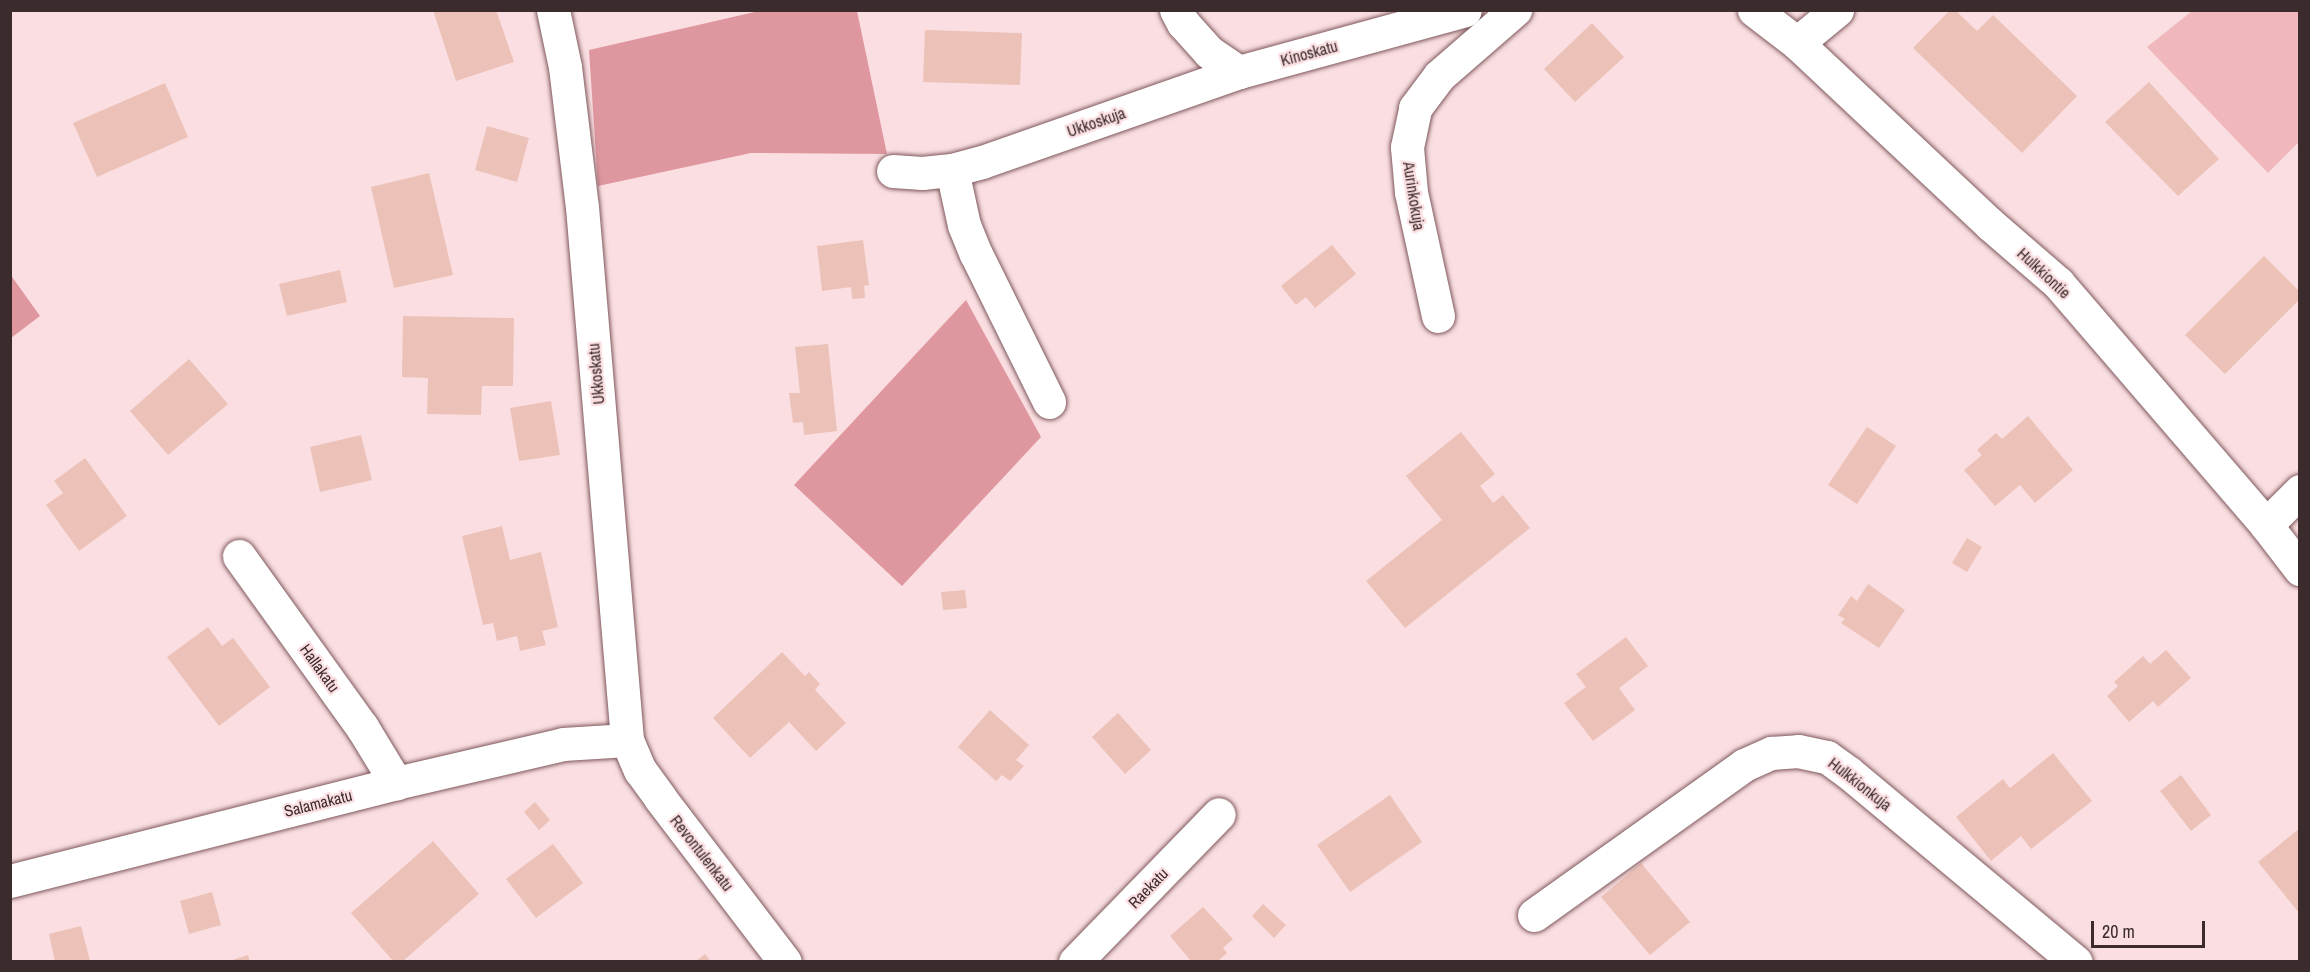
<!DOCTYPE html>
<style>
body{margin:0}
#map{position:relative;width:2310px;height:972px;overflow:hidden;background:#fadee1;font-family:"Archivo Narrow",sans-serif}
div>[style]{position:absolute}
.green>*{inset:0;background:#f0b8bd}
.forest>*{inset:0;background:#df979f}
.building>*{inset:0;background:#ecc2b8}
.roads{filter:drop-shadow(0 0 2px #7e585c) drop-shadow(0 0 2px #7e585c)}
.street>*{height:33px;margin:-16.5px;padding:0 16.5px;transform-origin:16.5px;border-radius:16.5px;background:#fff}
span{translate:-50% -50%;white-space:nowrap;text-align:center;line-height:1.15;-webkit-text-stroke:4.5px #fadee1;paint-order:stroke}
.street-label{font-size:16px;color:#3c2b2c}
.frame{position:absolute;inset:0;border:12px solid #3c2b2c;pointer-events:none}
.scale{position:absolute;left:2091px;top:921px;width:114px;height:27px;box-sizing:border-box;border:3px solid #3c2b2c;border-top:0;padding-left:8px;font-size:18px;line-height:21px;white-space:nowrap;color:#3c2b2c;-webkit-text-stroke:4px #fadee1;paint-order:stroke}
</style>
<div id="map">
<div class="green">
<i style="clip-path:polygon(2192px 11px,2299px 11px,2299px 142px,2268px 173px,2147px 47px)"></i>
</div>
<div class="forest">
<i style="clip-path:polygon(759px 11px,857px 11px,887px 154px,751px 153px,598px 186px,589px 50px)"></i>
<i style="clip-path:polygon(10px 274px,40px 316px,11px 338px,10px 338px)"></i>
<i style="clip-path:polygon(966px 300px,1041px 437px,902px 586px,794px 485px)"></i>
</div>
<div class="building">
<i style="clip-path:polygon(433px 10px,496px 10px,514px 62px,456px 81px)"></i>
<i style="clip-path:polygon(1950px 10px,1955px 10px,1977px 31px,1993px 15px,2077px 96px,2022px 153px,1913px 48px)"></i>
<i style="clip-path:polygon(1592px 23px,1624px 57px,1575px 102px,1544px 69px)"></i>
<i style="clip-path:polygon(925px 30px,1022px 33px,1020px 85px,923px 82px)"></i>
<i style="clip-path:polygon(2149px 82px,2219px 159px,2178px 196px,2105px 122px)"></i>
<i style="clip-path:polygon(165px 83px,188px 137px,97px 177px,73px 123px)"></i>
<i style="clip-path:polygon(487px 126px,529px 138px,517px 182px,475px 170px)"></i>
<i style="clip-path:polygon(429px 173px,453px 275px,394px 288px,371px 187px)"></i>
<i style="clip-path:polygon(863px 240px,869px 285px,864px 286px,865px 298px,852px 299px,851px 287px,822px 291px,817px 246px)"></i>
<i style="clip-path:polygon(1332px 245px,1356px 274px,1315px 308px,1306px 297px,1296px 305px,1281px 286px)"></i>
<i style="clip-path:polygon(2264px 256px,2300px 292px,2300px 299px,2225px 374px,2185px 335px)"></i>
<i style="clip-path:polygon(340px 270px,347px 302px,287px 316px,279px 284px)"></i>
<i style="clip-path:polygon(403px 316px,514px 318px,513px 386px,482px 386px,481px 415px,427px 414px,428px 378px,402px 377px)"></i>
<i style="clip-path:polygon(828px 344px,837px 431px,804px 435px,803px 422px,793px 423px,789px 393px,800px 393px,795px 347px)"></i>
<i style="clip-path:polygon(189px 359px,228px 404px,168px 455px,130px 411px)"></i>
<i style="clip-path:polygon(551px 401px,560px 455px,519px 461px,510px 408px)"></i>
<i style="clip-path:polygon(2028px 416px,2073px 470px,2035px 503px,2020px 485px,1995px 506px,1964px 470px,1982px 455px,1977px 450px,1996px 433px,2002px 439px)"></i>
<i style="clip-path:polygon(1867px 427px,1896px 446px,1857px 504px,1828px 485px)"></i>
<i style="clip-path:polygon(1461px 432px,1495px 474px,1480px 486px,1493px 503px,1503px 495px,1530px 528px,1405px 628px,1366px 581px,1442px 520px,1406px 476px)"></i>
<i style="clip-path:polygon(361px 435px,372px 480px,320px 492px,310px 447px)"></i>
<i style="clip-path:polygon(85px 458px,127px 516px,79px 551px,46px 505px,63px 493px,54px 481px)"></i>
<i style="clip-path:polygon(502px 526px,510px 560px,541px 552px,558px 627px,542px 631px,546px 645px,520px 651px,517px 636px,497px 641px,493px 623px,483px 625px,462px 536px)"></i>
<i style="clip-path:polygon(1967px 538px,1982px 547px,1967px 572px,1952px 563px)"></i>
<i style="clip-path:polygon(1868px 584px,1905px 610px,1879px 648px,1841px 623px,1845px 619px,1838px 615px,1851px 596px,1857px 601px)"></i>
<i style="clip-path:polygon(965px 590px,967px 608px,943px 610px,941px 592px)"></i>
<i style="clip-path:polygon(208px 627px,222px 646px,233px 638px,270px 687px,219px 726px,167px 657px)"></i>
<i style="clip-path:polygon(1626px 637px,1648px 666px,1619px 688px,1635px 710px,1593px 741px,1564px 703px,1586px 687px,1576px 674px)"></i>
<i style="clip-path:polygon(2166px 650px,2191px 678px,2158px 707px,2153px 701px,2129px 722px,2107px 696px,2118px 686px,2114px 682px,2143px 656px,2150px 664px)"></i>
<i style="clip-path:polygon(782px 652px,805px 676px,809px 672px,820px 684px,815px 690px,846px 723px,816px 751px,789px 722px,750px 758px,713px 718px)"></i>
<i style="clip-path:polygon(990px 710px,1029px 745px,1016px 760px,1024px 766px,1010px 781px,1002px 775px,996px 781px,958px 747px)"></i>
<i style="clip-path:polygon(1118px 713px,1151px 750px,1125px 774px,1092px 737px)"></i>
<i style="clip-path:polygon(2053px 753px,2092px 801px,2031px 849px,2021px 836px,1991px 861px,1956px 817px,2003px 779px,2010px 788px)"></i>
<i style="clip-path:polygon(2181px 775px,2211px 815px,2191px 831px,2160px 791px)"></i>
<i style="clip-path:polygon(1390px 795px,1422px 842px,1350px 892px,1317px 845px)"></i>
<i style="clip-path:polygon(535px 802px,550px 820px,539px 830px,524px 812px)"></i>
<i style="clip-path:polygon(2300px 828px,2300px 914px,2258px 862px)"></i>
<i style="clip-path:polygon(433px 841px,479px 894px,402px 962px,394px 962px,351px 913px)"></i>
<i style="clip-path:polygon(553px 844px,583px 883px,536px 918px,506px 879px)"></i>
<i style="clip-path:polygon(1641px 863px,1690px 922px,1650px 955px,1601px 897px)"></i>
<i style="clip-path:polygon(212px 892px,221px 925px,189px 934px,180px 901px)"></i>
<i style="clip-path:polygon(1263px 904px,1286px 925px,1274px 938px,1252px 916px)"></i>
<i style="clip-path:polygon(1203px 907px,1233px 939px,1223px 948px,1227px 953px,1217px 962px,1192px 962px,1170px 936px)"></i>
<i style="clip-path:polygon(81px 926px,90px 961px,55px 962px,49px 934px)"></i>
<i style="clip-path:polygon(705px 954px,711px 962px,695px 962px)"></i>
<i style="clip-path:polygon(248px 955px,250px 962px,230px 962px,229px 961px)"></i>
</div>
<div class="roads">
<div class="street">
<i style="left:553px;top:10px;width:58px;rotate:78.1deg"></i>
<i style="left:565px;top:67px;width:141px;rotate:83.1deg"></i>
<i style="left:582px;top:207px;width:535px;rotate:85.17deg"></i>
<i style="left:627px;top:740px;width:33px;rotate:67deg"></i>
<i style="left:640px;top:770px;width:34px;rotate:54deg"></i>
<i style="left:660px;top:798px;width:206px;rotate:52.7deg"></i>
<i style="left:1176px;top:10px;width:15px;rotate:62deg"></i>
<i style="left:1183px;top:23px;width:39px;rotate:48deg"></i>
<i style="left:1209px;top:52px;width:36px;rotate:34deg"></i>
<i style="left:1239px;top:72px;width:234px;rotate:-15.3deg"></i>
<i style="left:1754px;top:10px;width:54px;rotate:37.5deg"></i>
<i style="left:1797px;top:43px;width:266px;rotate:43.2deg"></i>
<i style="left:1991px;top:225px;width:89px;rotate:40.9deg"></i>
<i style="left:2058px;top:283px;width:319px;rotate:49.3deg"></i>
<i style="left:2266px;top:525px;width:56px;rotate:52.3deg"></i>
<i style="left:1797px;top:43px;width:52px;rotate:-39.5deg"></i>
<i style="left:952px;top:170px;width:56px;rotate:77.7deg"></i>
<i style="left:964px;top:225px;width:31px;rotate:68deg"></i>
<i style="left:976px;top:254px;width:165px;rotate:63.7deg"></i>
<i style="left:893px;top:171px;width:29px;rotate:4deg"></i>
<i style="left:922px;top:173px;width:30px;rotate:-6deg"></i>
<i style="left:952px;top:170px;width:31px;rotate:-15deg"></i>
<i style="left:982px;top:162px;width:272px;rotate:-19.3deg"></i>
<i style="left:1438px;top:316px;width:127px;rotate:-102.3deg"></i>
<i style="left:1411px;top:192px;width:45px;rotate:-95.1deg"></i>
<i style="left:1407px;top:147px;width:40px;rotate:-78deg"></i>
<i style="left:1415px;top:108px;width:40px;rotate:-53deg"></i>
<i style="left:1439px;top:76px;width:101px;rotate:-41deg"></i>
<i style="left:2266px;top:525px;width:48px;rotate:-45deg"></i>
<i style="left:239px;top:556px;width:211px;rotate:54.3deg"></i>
<i style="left:362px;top:727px;width:66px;rotate:58.7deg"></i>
<i style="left:10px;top:881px;width:398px;rotate:-14.2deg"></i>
<i style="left:396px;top:783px;width:171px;rotate:-13.1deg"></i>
<i style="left:563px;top:744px;width:64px;rotate:-3.6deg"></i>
<i style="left:1534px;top:915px;width:258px;rotate:-35.5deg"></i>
<i style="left:1744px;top:765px;width:30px;rotate:-24deg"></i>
<i style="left:1771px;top:753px;width:27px;rotate:-4deg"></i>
<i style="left:1798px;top:751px;width:30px;rotate:12deg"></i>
<i style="left:1827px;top:757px;width:27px;rotate:36deg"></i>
<i style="left:1849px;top:773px;width:295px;rotate:39.8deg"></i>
<i style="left:1075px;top:962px;width:206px;rotate:-45.8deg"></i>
</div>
</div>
<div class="street-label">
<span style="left:1309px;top:53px;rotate:-15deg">Kinoskatu</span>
<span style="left:1096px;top:122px;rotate:-19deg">Ukkoskuja</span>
<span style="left:1414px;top:196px;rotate:81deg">Aurinkokuja</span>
<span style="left:2044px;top:273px;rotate:43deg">Hulkkiontie</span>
<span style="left:596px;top:374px;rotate:-95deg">Ukkoskatu</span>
<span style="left:320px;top:668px;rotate:54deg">Hallakatu</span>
<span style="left:1860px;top:784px;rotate:38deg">Hulkkionkuja</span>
<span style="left:318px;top:803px;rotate:-14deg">Salamakatu</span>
<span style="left:702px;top:853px;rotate:52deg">Revontulenkatu</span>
<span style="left:1148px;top:888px;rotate:-46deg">Raekatu</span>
</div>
<div class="frame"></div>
<div class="scale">20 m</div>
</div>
